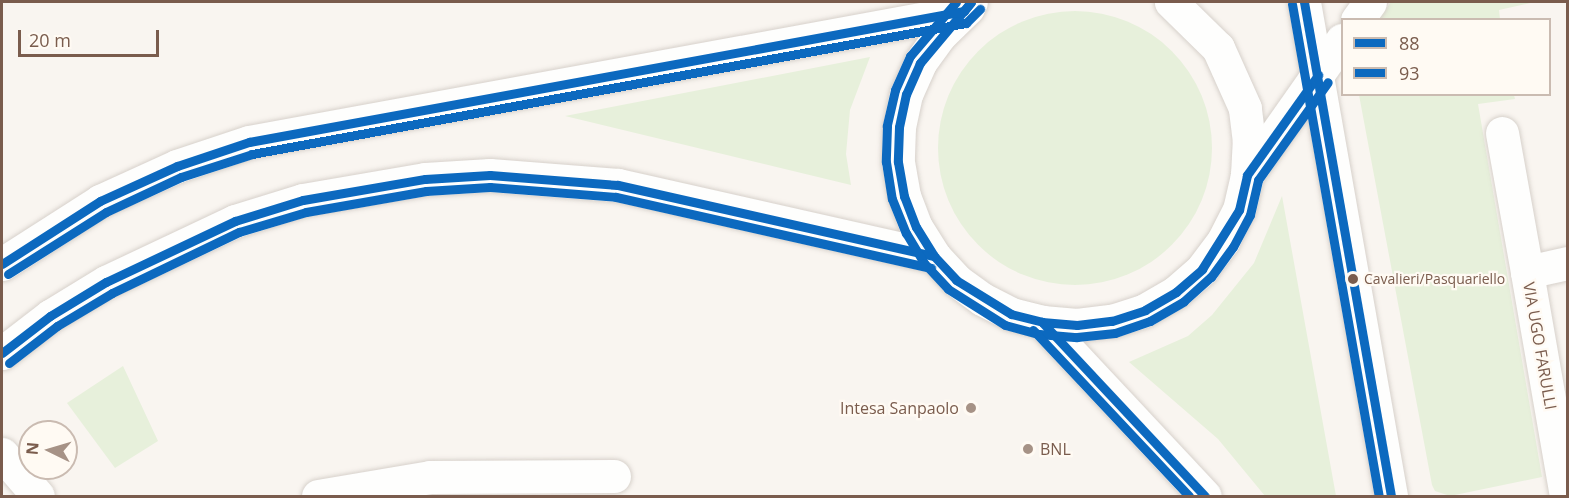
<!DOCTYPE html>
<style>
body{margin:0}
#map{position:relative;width:1569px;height:498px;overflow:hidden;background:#f9f5f0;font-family:"Open Sans",sans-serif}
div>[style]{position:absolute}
.green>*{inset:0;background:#e7f0db}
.round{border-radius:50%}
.roads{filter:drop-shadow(0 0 2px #d7d1cb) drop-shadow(0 0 2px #d7d1cb)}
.street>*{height:33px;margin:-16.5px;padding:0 16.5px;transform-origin:16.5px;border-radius:16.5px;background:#fefefd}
.bus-1>*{height:9px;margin:-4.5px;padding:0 4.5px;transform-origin:4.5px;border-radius:4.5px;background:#0c69bf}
.bus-2>*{height:9px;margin:-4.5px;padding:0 4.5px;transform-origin:4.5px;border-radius:4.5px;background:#0c69bf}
.dots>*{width:16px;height:16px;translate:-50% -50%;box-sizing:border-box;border:3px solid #fffaf3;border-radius:50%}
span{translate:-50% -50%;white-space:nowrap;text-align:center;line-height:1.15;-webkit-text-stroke:4.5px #fffaf3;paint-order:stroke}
.bus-label{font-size:14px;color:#7a5c4d}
.left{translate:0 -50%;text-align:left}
.street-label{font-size:16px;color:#7a5c4d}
.poi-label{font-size:16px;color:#7a5c4d}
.right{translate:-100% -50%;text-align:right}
.frame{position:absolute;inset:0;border:3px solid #7a5c4d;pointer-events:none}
.legend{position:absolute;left:1341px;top:18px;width:210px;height:78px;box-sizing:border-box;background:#fffaf3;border:2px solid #cabbb1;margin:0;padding:8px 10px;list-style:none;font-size:18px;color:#7a5c4d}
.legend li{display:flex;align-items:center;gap:12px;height:30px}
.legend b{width:30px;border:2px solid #cabbb1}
.north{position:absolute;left:18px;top:420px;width:60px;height:60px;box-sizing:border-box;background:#fffaf3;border:2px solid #cabbb1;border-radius:50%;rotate:275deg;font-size:16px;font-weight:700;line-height:24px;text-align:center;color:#7a5c4d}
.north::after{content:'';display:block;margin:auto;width:21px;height:27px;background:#a69286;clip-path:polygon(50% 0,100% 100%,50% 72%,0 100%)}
.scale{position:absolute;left:18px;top:30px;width:141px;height:27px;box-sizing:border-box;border:3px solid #7a5c4d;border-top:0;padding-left:8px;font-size:18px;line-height:21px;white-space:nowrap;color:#7a5c4d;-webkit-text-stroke:4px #fffaf3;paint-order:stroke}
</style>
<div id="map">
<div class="green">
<i style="clip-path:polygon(1391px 2px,1535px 2px,1499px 10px,1500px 19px,1379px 19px)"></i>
<i class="round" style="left:938px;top:11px;width:274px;height:274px"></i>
<i style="clip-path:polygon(870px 57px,850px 110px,846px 154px,851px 185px,565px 116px)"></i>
<i style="clip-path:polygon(1359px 95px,1514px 95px,1515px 99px,1478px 104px,1542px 477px,1450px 496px,1435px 491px,1432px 485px)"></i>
<i style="clip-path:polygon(1282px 196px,1336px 496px,1265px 496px,1218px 439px,1129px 362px,1188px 336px,1212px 315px,1254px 263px)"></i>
<i style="clip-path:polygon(123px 366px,158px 441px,115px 468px,67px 403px)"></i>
</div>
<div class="roads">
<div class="street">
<i style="left:1304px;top:2px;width:502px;rotate:80.01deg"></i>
<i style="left:968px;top:8px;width:39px;rotate:136deg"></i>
<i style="left:940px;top:35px;width:34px;rotate:126deg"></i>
<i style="left:920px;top:63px;width:34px;rotate:114deg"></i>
<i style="left:906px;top:94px;width:34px;rotate:102deg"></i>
<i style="left:899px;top:127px;width:35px;rotate:92deg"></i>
<i style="left:898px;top:162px;width:35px;rotate:80deg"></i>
<i style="left:904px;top:196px;width:33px;rotate:69deg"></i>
<i style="left:916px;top:227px;width:34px;rotate:58deg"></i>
<i style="left:934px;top:256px;width:33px;rotate:47deg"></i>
<i style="left:956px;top:280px;width:32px;rotate:36deg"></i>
<i style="left:982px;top:299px;width:33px;rotate:27deg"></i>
<i style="left:1011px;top:314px;width:32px;rotate:14deg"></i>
<i style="left:1042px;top:322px;width:35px;rotate:5deg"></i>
<i style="left:1077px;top:325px;width:35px;rotate:-7deg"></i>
<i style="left:1112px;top:321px;width:35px;rotate:-18deg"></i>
<i style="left:1145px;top:310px;width:36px;rotate:-30deg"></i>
<i style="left:1176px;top:292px;width:35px;rotate:-41deg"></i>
<i style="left:1202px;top:269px;width:35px;rotate:-53deg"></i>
<i style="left:1223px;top:241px;width:35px;rotate:-63deg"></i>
<i style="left:1239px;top:210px;width:36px;rotate:-77deg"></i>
<i style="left:1247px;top:175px;width:33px;rotate:-87deg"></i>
<i style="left:1249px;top:142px;width:34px;rotate:-97deg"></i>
<i style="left:1245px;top:108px;width:66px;rotate:-114.2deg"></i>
<i style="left:1218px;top:48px;width:66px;rotate:-135.6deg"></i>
<i style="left:1357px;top:20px;width:22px;rotate:-54deg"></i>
<i style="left:1502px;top:133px;width:141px;rotate:79.8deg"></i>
<i style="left:1247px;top:175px;width:165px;rotate:-54.9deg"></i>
<i style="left:2px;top:264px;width:117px;rotate:-32.7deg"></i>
<i style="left:100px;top:201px;width:85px;rotate:-24.4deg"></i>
<i style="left:177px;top:166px;width:76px;rotate:-18.4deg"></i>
<i style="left:249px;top:142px;width:727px;rotate:-10.38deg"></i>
<i style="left:964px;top:11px;width:11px;rotate:-52deg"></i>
<i style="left:1042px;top:322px;width:238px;rotate:46.9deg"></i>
<i style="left:2px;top:353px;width:61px;rotate:-37.6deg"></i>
<i style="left:50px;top:316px;width:66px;rotate:-31.3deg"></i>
<i style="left:106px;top:282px;width:143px;rotate:-25.3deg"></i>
<i style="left:235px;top:221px;width:71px;rotate:-17.2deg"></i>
<i style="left:303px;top:200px;width:124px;rotate:-9.8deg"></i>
<i style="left:425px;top:179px;width:65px;rotate:-3.5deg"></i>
<i style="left:490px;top:175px;width:128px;rotate:4.5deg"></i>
<i style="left:618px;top:185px;width:324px;rotate:12.7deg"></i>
<i style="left:2px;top:454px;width:55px;rotate:49.4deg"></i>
<i style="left:318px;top:496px;width:114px;rotate:-9.6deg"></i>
<i style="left:430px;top:477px;width:184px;rotate:-0.3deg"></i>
<i style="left:1566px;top:496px;width:227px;rotate:-99.9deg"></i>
<i style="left:1527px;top:272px;width:42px;rotate:-12.4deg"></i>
</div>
</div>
<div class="bus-1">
<i style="left:971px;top:2px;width:80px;rotate:129.9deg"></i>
<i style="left:920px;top:63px;width:34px;rotate:114deg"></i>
<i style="left:906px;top:94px;width:34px;rotate:102deg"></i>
<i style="left:899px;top:127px;width:35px;rotate:92deg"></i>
<i style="left:898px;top:162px;width:35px;rotate:80deg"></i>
<i style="left:904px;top:196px;width:33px;rotate:69deg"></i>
<i style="left:916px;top:227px;width:34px;rotate:58deg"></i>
<i style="left:934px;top:256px;width:33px;rotate:47deg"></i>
<i style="left:956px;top:280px;width:65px;rotate:31.7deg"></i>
<i style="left:1011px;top:314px;width:32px;rotate:14deg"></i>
<i style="left:1042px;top:322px;width:35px;rotate:5deg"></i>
<i style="left:1077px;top:325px;width:35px;rotate:-7deg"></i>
<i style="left:1112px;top:321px;width:35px;rotate:-18deg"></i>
<i style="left:1145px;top:310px;width:36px;rotate:-30deg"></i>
<i style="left:1176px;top:292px;width:35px;rotate:-41deg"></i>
<i style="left:1202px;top:269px;width:70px;rotate:-57.9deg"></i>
<i style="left:1239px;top:210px;width:36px;rotate:-77deg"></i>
<i style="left:1247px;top:175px;width:123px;rotate:-54.6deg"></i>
<i style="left:1304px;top:2px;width:502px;rotate:80.01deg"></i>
<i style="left:2px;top:264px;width:117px;rotate:-32.7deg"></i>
<i style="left:100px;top:201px;width:85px;rotate:-24.4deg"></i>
<i style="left:177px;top:166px;width:76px;rotate:-18.4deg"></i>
<i style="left:249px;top:142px;width:727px;rotate:-10.38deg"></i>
<i style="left:964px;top:11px;width:11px;rotate:-52deg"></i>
<i style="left:1042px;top:322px;width:238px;rotate:46.9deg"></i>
<i style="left:2px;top:353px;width:61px;rotate:-37.6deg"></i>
<i style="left:50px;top:316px;width:66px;rotate:-31.3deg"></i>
<i style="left:106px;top:282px;width:143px;rotate:-25.3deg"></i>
<i style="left:235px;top:221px;width:71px;rotate:-17.2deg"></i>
<i style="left:303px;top:200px;width:124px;rotate:-9.8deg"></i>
<i style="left:425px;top:179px;width:65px;rotate:-3.5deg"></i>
<i style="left:490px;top:175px;width:128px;rotate:4.5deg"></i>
<i style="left:618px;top:185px;width:324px;rotate:12.7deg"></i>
</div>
<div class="bus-2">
<i style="left:956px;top:2px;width:71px;rotate:130.4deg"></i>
<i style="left:910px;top:56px;width:37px;rotate:114deg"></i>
<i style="left:895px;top:90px;width:37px;rotate:103deg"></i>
<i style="left:887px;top:126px;width:36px;rotate:92deg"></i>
<i style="left:886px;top:162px;width:37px;rotate:81deg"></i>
<i style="left:892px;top:199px;width:37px;rotate:68deg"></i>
<i style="left:906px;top:233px;width:35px;rotate:59deg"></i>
<i style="left:924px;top:263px;width:35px;rotate:47deg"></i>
<i style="left:948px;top:289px;width:67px;rotate:32.3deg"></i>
<i style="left:1005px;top:325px;width:35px;rotate:15deg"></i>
<i style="left:1039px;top:334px;width:38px;rotate:5deg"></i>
<i style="left:1077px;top:337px;width:38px;rotate:-6deg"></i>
<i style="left:1115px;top:333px;width:37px;rotate:-19deg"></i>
<i style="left:1150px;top:321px;width:39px;rotate:-30deg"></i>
<i style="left:1184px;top:301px;width:36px;rotate:-42deg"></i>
<i style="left:1211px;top:277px;width:37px;rotate:-54deg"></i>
<i style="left:1233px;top:247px;width:36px;rotate:-62deg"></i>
<i style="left:1250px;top:215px;width:36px;rotate:-77deg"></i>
<i style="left:1258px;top:180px;width:120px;rotate:-54.5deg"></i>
<i style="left:1292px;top:4px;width:500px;rotate:80deg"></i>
<i style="left:8px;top:274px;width:116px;rotate:-32.3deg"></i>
<i style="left:106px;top:212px;width:83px;rotate:-25deg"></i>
<i style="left:181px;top:177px;width:75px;rotate:-17.9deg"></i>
<i style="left:252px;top:154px;width:726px;rotate:-10.4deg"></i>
<i style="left:966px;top:23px;width:20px;rotate:-45deg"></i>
<i style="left:1033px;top:330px;width:228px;rotate:46.8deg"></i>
<i style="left:9px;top:363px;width:61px;rotate:-37.6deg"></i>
<i style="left:57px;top:326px;width:64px;rotate:-31deg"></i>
<i style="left:112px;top:293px;width:141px;rotate:-25.7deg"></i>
<i style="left:239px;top:232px;width:70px;rotate:-16.6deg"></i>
<i style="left:306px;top:212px;width:122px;rotate:-9.9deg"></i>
<i style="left:426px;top:191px;width:64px;rotate:-3.6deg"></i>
<i style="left:490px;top:187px;width:126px;rotate:4.5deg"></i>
<i style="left:616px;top:197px;width:323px;rotate:12.7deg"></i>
</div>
<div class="dots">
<i style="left:1353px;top:279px;background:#7a5c4d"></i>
<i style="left:971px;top:408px;background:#a69286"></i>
<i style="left:1028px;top:449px;background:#a69286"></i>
</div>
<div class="bus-label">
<span class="left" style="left:1364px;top:279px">Cavalieri/Pasquariello</span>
</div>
<div class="street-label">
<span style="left:1540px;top:346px;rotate:80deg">VIA UGO FARULLI</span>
</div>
<div class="poi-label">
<span class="right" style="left:959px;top:408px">Intesa Sanpaolo</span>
<span class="left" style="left:1040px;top:449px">BNL</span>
</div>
<div class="frame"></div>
<ul class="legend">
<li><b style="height:8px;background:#0c69bf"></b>88</li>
<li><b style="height:8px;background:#0c69bf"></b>93</li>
</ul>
<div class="north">N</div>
<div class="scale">20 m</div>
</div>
